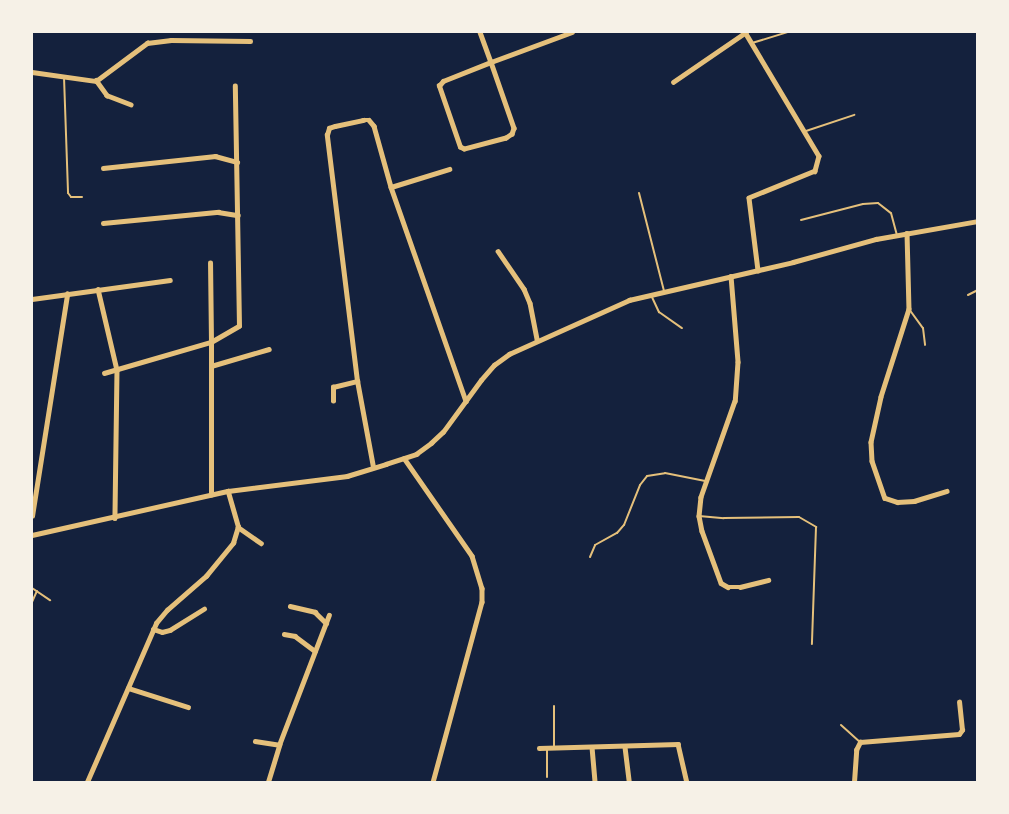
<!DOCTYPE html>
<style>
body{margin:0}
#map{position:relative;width:1009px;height:814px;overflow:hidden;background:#14213d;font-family:"Alegreya Sans",sans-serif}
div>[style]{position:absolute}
.service>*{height:2px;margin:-1px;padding:0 1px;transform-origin:1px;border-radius:1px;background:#e5c07b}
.minor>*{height:4.5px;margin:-2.25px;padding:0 2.25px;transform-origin:2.25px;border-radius:2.25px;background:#e5c07b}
span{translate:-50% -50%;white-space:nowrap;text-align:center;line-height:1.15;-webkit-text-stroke:6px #f6f1e7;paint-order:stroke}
.frame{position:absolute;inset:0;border:33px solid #f6f1e7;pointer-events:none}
</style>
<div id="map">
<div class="service">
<i style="left:752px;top:43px;width:38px;rotate:-17deg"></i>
<i style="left:64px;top:77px;width:116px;rotate:88deg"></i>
<i style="left:68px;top:193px;width:5px;rotate:53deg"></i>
<i style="left:71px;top:197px;width:11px"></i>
<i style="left:806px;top:131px;width:51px;rotate:-18.4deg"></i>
<i style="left:639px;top:193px;width:101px;rotate:75.7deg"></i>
<i style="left:801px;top:220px;width:64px;rotate:-14.5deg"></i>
<i style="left:863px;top:204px;width:15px;rotate:-4deg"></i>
<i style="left:878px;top:203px;width:16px;rotate:38deg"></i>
<i style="left:891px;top:213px;width:23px;rotate:75deg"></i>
<i style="left:651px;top:295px;width:19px;rotate:65deg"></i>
<i style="left:659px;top:312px;width:28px;rotate:35deg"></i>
<i style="left:968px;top:295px;width:11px;rotate:-27deg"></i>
<i style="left:909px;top:309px;width:24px;rotate:54deg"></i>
<i style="left:923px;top:328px;width:17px;rotate:83deg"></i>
<i style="left:699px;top:516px;width:25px;rotate:5deg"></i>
<i style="left:724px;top:518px;width:75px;rotate:-0.8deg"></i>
<i style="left:799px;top:517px;width:20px;rotate:30deg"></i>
<i style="left:816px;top:527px;width:117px;rotate:92deg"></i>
<i style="left:590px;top:557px;width:13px;rotate:-67deg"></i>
<i style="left:595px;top:545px;width:25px;rotate:-29deg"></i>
<i style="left:617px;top:533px;width:11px;rotate:-49deg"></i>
<i style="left:624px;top:525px;width:43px;rotate:-68.2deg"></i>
<i style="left:640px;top:485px;width:11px;rotate:-52deg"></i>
<i style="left:647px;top:476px;width:18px;rotate:-9deg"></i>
<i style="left:665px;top:473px;width:41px;rotate:11.3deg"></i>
<i style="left:32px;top:588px;width:22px;rotate:34deg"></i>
<i style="left:32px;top:602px;width:12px;rotate:-66deg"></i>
<i style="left:554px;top:706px;width:42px;rotate:90deg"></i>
<i style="left:841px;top:725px;width:25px;rotate:42deg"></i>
<i style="left:547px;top:748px;width:29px;rotate:90deg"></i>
</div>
<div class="minor">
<i style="left:480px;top:32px;width:32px;rotate:70deg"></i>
<i style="left:491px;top:62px;width:70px;rotate:70.8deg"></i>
<i style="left:514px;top:128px;width:6px;rotate:108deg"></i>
<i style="left:512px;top:134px;width:7px;rotate:146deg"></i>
<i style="left:506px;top:138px;width:43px;rotate:165.3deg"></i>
<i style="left:464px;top:149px;width:4px;rotate:-153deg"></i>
<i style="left:460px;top:147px;width:65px;rotate:-109deg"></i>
<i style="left:439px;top:86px;width:6px;rotate:-51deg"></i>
<i style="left:443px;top:81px;width:52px;rotate:-21.6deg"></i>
<i style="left:491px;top:62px;width:86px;rotate:-20.3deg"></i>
<i style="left:745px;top:32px;width:144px;rotate:59.2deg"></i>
<i style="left:819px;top:156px;width:16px;rotate:105deg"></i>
<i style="left:815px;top:171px;width:71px;rotate:157.8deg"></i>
<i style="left:749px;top:198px;width:73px;rotate:82.9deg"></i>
<i style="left:32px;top:72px;width:65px;rotate:8deg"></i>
<i style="left:673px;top:82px;width:88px;rotate:-34.4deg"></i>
<i style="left:131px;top:105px;width:26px;rotate:-159deg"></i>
<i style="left:107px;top:96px;width:19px;rotate:-126deg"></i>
<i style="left:96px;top:81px;width:64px;rotate:-36.7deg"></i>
<i style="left:147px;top:43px;width:24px;rotate:-7deg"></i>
<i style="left:171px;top:40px;width:79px;rotate:0.7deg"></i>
<i style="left:103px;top:168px;width:113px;rotate:-6.1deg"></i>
<i style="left:215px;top:156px;width:23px;rotate:15deg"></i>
<i style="left:391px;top:187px;width:61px;rotate:-17.2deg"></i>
<i style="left:103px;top:223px;width:116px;rotate:-5.5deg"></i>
<i style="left:218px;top:212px;width:20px;rotate:9deg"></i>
<i style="left:907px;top:233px;width:76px;rotate:88.5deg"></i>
<i style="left:909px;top:309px;width:92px;rotate:107.7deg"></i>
<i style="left:881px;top:397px;width:46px;rotate:102.5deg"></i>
<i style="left:871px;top:442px;width:19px;rotate:87deg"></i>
<i style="left:872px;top:461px;width:39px;rotate:71deg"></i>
<i style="left:885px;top:498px;width:13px;rotate:18deg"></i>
<i style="left:897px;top:502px;width:17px;rotate:-3deg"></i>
<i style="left:914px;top:501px;width:34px;rotate:-17deg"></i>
<i style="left:498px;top:251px;width:46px;rotate:55.6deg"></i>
<i style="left:524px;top:289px;width:15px;rotate:67deg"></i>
<i style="left:530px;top:303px;width:38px;rotate:79deg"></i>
<i style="left:731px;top:276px;width:86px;rotate:85.3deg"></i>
<i style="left:738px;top:362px;width:39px;rotate:94deg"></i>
<i style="left:735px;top:401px;width:102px;rotate:109.5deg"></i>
<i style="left:701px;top:497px;width:19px;rotate:96deg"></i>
<i style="left:699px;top:516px;width:15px;rotate:79deg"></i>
<i style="left:702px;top:531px;width:55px;rotate:69.9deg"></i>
<i style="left:721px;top:583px;width:8px;rotate:30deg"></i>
<i style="left:728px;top:587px;width:12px"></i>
<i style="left:740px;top:587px;width:29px;rotate:-14deg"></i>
<i style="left:98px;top:289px;width:83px;rotate:76.8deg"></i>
<i style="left:117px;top:370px;width:148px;rotate:90.8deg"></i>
<i style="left:32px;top:299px;width:139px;rotate:-7.8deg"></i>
<i style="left:211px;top:366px;width:60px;rotate:-16.3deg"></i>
<i style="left:104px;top:373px;width:111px;rotate:-16.2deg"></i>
<i style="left:211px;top:342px;width:79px;rotate:-90.7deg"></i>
<i style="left:333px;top:401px;width:14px;rotate:-90deg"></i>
<i style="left:333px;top:387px;width:25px;rotate:-14deg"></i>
<i style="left:404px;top:458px;width:119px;rotate:55.2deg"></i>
<i style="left:472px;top:556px;width:34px;rotate:73deg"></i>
<i style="left:482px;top:588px;width:14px;rotate:90deg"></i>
<i style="left:482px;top:602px;width:187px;rotate:105.2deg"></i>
<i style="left:373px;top:467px;width:87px;rotate:-100.5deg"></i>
<i style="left:357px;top:381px;width:248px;rotate:-97deg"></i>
<i style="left:327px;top:135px;width:7px;rotate:-74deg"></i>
<i style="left:329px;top:128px;width:6px;rotate:-18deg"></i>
<i style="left:335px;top:126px;width:29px;rotate:-12deg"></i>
<i style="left:363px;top:120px;width:6px"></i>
<i style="left:369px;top:120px;width:8px;rotate:50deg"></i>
<i style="left:374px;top:126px;width:63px;rotate:74.4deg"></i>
<i style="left:391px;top:187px;width:227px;rotate:70.7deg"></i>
<i style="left:211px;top:495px;width:153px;rotate:-90deg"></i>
<i style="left:211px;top:342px;width:32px;rotate:-30deg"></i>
<i style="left:239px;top:326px;width:240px;rotate:-91deg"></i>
<i style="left:32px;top:516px;width:225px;rotate:-81deg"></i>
<i style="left:238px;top:527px;width:28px;rotate:35deg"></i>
<i style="left:32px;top:535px;width:201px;rotate:-12.7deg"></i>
<i style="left:228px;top:491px;width:120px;rotate:-7.2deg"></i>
<i style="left:347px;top:476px;width:41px;rotate:-17.1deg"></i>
<i style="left:386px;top:464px;width:32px;rotate:-18deg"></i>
<i style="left:416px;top:454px;width:19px;rotate:-36deg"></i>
<i style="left:431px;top:443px;width:16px;rotate:-43deg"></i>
<i style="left:443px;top:432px;width:64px;rotate:-53.8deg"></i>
<i style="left:481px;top:380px;width:20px;rotate:-49deg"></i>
<i style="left:494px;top:365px;width:19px;rotate:-36deg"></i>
<i style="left:509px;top:354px;width:132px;rotate:-24.2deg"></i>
<i style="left:629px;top:300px;width:168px;rotate:-13deg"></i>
<i style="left:793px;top:262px;width:86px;rotate:-15.5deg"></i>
<i style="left:876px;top:239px;width:104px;rotate:-10deg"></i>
<i style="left:290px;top:606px;width:26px;rotate:13deg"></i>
<i style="left:315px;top:612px;width:16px;rotate:45deg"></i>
<i style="left:153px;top:629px;width:9px;rotate:18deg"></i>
<i style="left:162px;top:632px;width:8px;rotate:-14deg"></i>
<i style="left:170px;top:630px;width:40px;rotate:-32deg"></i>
<i style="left:284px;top:634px;width:11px;rotate:10deg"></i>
<i style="left:295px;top:636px;width:25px;rotate:37deg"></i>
<i style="left:128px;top:688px;width:63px;rotate:17.6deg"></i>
<i style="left:255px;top:741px;width:24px;rotate:9deg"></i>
<i style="left:592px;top:747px;width:35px;rotate:85deg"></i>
<i style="left:625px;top:747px;width:35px;rotate:83deg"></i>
<i style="left:539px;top:748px;width:139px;rotate:-1.6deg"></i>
<i style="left:678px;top:744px;width:39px;rotate:77deg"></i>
<i style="left:87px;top:782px;width:173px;rotate:-66.5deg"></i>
<i style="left:156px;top:623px;width:17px;rotate:-50deg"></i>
<i style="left:167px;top:610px;width:52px;rotate:-41.1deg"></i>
<i style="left:206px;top:576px;width:43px;rotate:-50.7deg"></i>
<i style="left:233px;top:543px;width:17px;rotate:-73deg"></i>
<i style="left:238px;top:527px;width:37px;rotate:-106deg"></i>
<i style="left:268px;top:782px;width:39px;rotate:-73deg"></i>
<i style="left:279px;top:745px;width:139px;rotate:-69deg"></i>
<i style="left:854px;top:782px;width:32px;rotate:-86deg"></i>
<i style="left:856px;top:750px;width:9px;rotate:-63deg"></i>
<i style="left:860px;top:742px;width:99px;rotate:-4.6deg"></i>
<i style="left:959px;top:734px;width:5px;rotate:-53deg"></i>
<i style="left:962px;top:730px;width:28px;rotate:-96deg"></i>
</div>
<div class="frame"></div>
</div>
